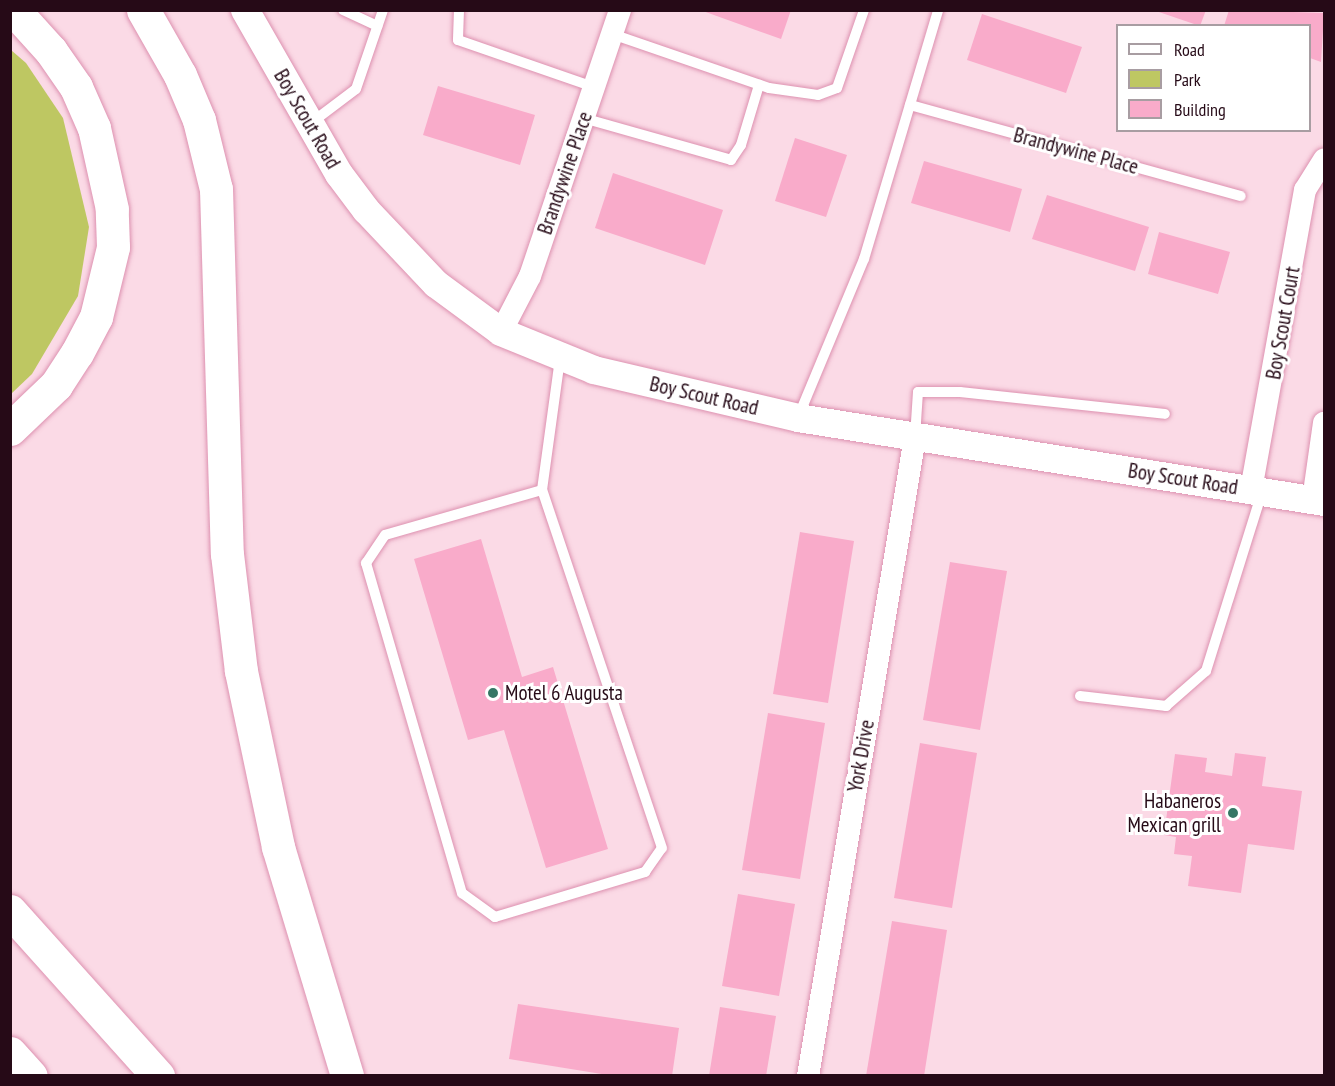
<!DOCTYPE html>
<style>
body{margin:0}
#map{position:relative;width:1335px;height:1086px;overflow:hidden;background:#fbdae6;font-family:"PT Sans Narrow",sans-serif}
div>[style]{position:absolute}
.green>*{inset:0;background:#bec762}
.building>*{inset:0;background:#f9abca}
.roads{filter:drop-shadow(0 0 2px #dd91b0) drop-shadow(0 0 2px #dd91b0)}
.service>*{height:10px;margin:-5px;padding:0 5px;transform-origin:5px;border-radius:5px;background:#fff}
.minor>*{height:22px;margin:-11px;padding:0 11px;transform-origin:11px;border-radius:11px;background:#fff}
.tertiary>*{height:28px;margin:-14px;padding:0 14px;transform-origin:14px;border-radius:14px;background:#fff}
.motorway>*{height:33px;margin:-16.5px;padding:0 16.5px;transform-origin:16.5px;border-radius:16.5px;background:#fff}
.dots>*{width:16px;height:16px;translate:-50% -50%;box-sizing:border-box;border:3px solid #fff;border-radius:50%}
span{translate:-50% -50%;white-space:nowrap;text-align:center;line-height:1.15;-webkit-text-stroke:6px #fff;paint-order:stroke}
.street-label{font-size:21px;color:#260a17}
.poi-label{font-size:21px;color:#260a17}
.left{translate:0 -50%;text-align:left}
.right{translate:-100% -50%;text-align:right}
.frame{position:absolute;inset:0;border:12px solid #260a17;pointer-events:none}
.legend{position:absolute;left:1116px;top:24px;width:195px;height:108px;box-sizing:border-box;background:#fff;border:2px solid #a89da2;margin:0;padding:8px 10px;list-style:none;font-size:18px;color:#260a17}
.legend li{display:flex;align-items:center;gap:12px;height:30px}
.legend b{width:30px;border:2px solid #a89da2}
</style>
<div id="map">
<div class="green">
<i style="clip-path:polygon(11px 50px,26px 63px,63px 118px,89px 227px,78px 296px,32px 374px,11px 394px)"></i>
</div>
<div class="building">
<i style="clip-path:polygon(700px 10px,791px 10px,781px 39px)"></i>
<i style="clip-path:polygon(1153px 10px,1206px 10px,1200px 26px)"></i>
<i style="clip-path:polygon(1229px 10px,1324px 13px,1321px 62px,1310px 58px,1310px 26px,1224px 26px)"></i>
<i style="clip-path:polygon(982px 14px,1082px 47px,1066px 93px,967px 60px)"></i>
<i style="clip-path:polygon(438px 86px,535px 115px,520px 165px,423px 135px)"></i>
<i style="clip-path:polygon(795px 138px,847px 155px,826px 217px,775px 201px)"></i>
<i style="clip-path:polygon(924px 161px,1022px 189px,1010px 232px,911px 203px)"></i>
<i style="clip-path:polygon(613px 173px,723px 210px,705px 265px,595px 228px)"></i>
<i style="clip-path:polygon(1047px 195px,1149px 227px,1135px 271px,1032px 239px)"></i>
<i style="clip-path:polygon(1159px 232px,1230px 252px,1218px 294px,1148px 274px)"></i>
<i style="clip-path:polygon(800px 532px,854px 541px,828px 703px,773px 694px)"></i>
<i style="clip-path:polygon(481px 539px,522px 677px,553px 667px,608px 849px,546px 868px,504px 730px,468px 740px,414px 559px)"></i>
<i style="clip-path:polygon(950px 562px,1007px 571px,980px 730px,923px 720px)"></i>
<i style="clip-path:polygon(768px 713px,825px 723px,800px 879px,742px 870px)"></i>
<i style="clip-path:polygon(920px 743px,977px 753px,952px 908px,894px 898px)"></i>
<i style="clip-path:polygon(1235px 753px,1266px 757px,1262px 786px,1302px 791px,1294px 850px,1248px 844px,1241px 893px,1188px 886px,1192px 856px,1174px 854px,1176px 837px,1164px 835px,1175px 754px,1207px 758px,1205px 772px,1232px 776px)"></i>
<i style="clip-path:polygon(738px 894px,795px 904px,779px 996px,722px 986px)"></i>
<i style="clip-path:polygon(892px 921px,947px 930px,924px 1076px,866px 1076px)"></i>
<i style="clip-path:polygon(518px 1004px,679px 1028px,672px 1076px,614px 1076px,509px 1059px)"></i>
<i style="clip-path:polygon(720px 1007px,776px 1016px,766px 1076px,709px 1076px)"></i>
</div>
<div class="roads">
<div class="service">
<i style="left:343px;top:10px;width:38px;rotate:25deg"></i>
<i style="left:459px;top:10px;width:30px;rotate:92deg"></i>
<i style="left:458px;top:40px;width:144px;rotate:19.1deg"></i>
<i style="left:612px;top:34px;width:166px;rotate:19deg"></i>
<i style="left:769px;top:88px;width:49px;rotate:8.1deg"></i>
<i style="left:818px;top:95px;width:20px;rotate:-20deg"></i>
<i style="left:837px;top:88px;width:83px;rotate:-70.9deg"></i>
<i style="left:910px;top:105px;width:343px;rotate:15.4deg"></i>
<i style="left:583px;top:118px;width:154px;rotate:15.8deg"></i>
<i style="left:731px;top:160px;width:18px;rotate:-56deg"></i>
<i style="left:741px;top:145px;width:63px;rotate:-73.3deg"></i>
<i style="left:311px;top:123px;width:56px;rotate:-37.1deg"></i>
<i style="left:356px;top:89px;width:83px;rotate:-71.1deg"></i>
<i style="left:799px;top:415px;width:169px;rotate:-67.4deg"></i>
<i style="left:864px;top:259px;width:260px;rotate:-73.4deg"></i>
<i style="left:915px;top:437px;width:45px;rotate:-86.2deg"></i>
<i style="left:918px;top:392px;width:42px"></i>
<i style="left:960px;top:392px;width:206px;rotate:6.1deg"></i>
<i style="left:542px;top:490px;width:163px;rotate:164deg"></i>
<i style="left:385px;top:535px;width:34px;rotate:124deg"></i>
<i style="left:366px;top:563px;width:344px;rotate:73.8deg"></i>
<i style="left:462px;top:893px;width:41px;rotate:36deg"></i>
<i style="left:495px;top:917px;width:157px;rotate:-16.7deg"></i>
<i style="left:645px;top:872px;width:29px;rotate:-55deg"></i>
<i style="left:662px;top:848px;width:378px;rotate:-108.5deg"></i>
<i style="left:542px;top:490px;width:132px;rotate:-82.2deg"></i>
<i style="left:1080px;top:696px;width:87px;rotate:6.6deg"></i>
<i style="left:1166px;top:706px;width:53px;rotate:-41.2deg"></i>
<i style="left:1206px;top:671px;width:188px;rotate:-72.6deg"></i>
</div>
<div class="minor">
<i style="left:501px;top:332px;width:63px;rotate:-62.6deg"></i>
<i style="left:530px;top:276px;width:281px;rotate:-71.3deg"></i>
<i style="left:1251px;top:490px;width:305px;rotate:-79.8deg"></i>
<i style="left:1305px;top:190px;width:36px;rotate:-58deg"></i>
<i style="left:1313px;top:500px;width:78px;rotate:-81.9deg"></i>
<i style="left:808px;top:1076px;width:648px;rotate:-80.49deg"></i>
</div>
<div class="tertiary">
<i style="left:245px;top:10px;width:189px;rotate:60.2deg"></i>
<i style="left:339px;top:174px;width:45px;rotate:53.1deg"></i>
<i style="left:366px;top:210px;width:102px;rotate:46.6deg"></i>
<i style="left:436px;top:284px;width:81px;rotate:36.4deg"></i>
<i style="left:501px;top:332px;width:100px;rotate:22.2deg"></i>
<i style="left:594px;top:370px;width:210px;rotate:13.2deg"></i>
<i style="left:798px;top:418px;width:533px;rotate:9.07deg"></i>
</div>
<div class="motorway">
<i style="left:143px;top:10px;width:75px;rotate:60.4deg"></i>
<i style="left:180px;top:75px;width:49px;rotate:67.1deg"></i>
<i style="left:199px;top:120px;width:71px;rotate:76.2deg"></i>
<i style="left:216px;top:189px;width:365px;rotate:88.3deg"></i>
<i style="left:227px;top:554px;width:118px;rotate:83.2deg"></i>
<i style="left:241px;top:671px;width:180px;rotate:78.1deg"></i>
<i style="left:278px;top:847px;width:239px;rotate:73.2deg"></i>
<i style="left:10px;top:429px;width:64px;rotate:-43.7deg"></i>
<i style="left:56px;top:385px;width:38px;rotate:-57deg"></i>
<i style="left:77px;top:353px;width:41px;rotate:-62.2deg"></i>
<i style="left:96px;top:317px;width:72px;rotate:-76.3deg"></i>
<i style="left:113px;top:247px;width:38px;rotate:-92deg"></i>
<i style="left:112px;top:209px;width:83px;rotate:-102.5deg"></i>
<i style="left:94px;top:128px;width:45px;rotate:-113.7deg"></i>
<i style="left:76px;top:87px;width:44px;rotate:-124.8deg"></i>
<i style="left:51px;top:51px;width:55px;rotate:-132.1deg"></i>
<i style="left:10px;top:911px;width:222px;rotate:48.1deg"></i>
<i style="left:10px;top:1053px;width:31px;rotate:48deg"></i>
</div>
</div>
<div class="dots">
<i style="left:493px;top:693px;background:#357664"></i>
<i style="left:1233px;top:813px;background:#357664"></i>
</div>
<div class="street-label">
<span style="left:307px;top:119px;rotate:60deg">Boy Scout Road</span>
<span style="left:1076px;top:151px;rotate:15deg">Brandywine Place</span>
<span style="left:565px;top:173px;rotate:-71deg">Brandywine Place</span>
<span style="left:1283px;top:323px;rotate:-80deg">Boy Scout Court</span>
<span style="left:704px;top:396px;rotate:13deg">Boy Scout Road</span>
<span style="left:1183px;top:479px;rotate:9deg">Boy Scout Road</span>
<span style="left:861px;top:756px;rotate:-80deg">York Drive</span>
</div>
<div class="poi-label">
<span class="left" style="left:505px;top:693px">Motel 6 Augusta</span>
<span class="right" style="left:1221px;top:813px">Habaneros<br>Mexican grill</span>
</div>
<div class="frame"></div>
<ul class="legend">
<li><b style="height:8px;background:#fff"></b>Road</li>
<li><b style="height:16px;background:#bec762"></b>Park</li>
<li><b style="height:16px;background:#f9abca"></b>Building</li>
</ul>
</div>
